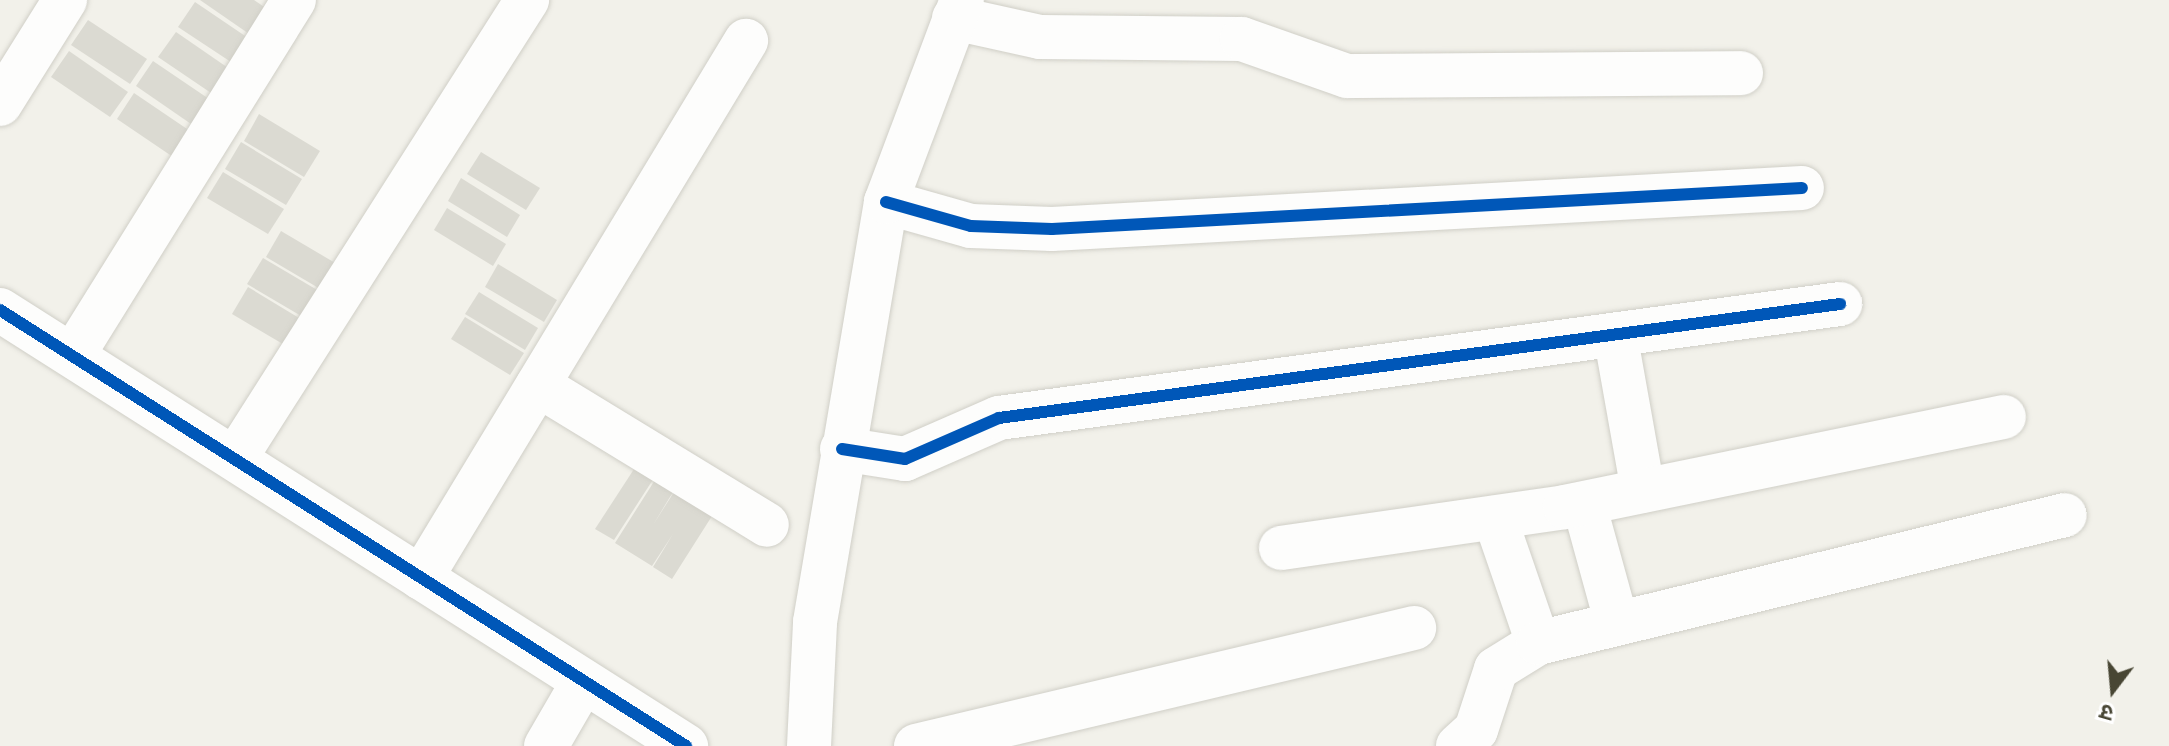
<!DOCTYPE html>
<meta charset="utf-8">
<style>
body{margin:0}
#map{position:relative;width:2169px;height:746px;overflow:hidden;background:#f2f1ea;font-family:Quicksand,"Noto Sans Devanagari",sans-serif}
div>[style]{position:absolute}
.building>*{inset:0;background:#dbdad2}
.roads{filter:drop-shadow(0 0 2px #d0cfc7) drop-shadow(0 0 2px #d0cfc7)}
.minor>*{height:44px;margin:-22px;padding:0 22px;transform-origin:22px;border-radius:22px;background:#fdfdfc}
.cycleway>*{height:12px;margin:-6px;padding:0 6px;transform-origin:6px;border-radius:6px;background:#0057b8}
span{translate:-50% -50%;white-space:nowrap;text-align:center;line-height:1.15;-webkit-text-stroke:7px #fff;paint-order:stroke}
.north{position:absolute;left:2073px;top:650px;width:80px;height:80px;-webkit-text-stroke:6px #fff;paint-order:stroke;rotate:196deg;font-size:22px;font-weight:700;line-height:32px;text-align:center;color:#484634}
.north::after{content:'';display:block;margin:auto;width:28px;height:36px;background:#484634;clip-path:polygon(50% 0,100% 100%,50% 72%,0 100%)}
</style>
<div id="map">
<div class="building">
<i style="clip-path:polygon(200px 0,254px 0,273px 13px,255px 38px)"></i>
<i style="clip-path:polygon(195px 2px,254px 42px,237px 66px,178px 27px)"></i>
<i style="clip-path:polygon(88px 20px,147px 59px,130px 84px,71px 45px)"></i>
<i style="clip-path:polygon(176px 32px,234px 72px,217px 97px,158px 57px)"></i>
<i style="clip-path:polygon(69px 51px,128px 92px,110px 117px,51px 77px)"></i>
<i style="clip-path:polygon(153px 61px,212px 101px,194px 126px,136px 86px)"></i>
<i style="clip-path:polygon(134px 93px,193px 133px,176px 159px,117px 119px)"></i>
<i style="clip-path:polygon(259px 114px,320px 151px,304px 177px,244px 141px)"></i>
<i style="clip-path:polygon(241px 142px,302px 179px,286px 205px,225px 169px)"></i>
<i style="clip-path:polygon(481px 152px,540px 188px,526px 210px,467px 174px)"></i>
<i style="clip-path:polygon(223px 172px,284px 209px,268px 234px,207px 198px)"></i>
<i style="clip-path:polygon(461px 178px,520px 215px,507px 237px,448px 201px)"></i>
<i style="clip-path:polygon(447px 208px,506px 244px,493px 266px,434px 230px)"></i>
<i style="clip-path:polygon(281px 231px,342px 267px,327px 293px,266px 257px)"></i>
<i style="clip-path:polygon(263px 258px,324px 294px,308px 320px,247px 284px)"></i>
<i style="clip-path:polygon(498px 264px,557px 300px,544px 322px,485px 287px)"></i>
<i style="clip-path:polygon(248px 287px,309px 324px,293px 350px,232px 314px)"></i>
<i style="clip-path:polygon(479px 292px,538px 328px,525px 350px,465px 314px)"></i>
<i style="clip-path:polygon(465px 317px,524px 353px,510px 375px,451px 339px)"></i>
<i style="clip-path:polygon(636px 466px,654px 478px,614px 540px,595px 529px)"></i>
<i style="clip-path:polygon(655px 480px,673px 492px,653px 525px,674px 492px,712px 516px,672px 579px,653px 567px,673px 534px,652px 566px,615px 543px)"></i>
</div>
<div class="roads">
<div class="minor">
<i style="left:954px;top:18px;width:88px;rotate:12.5deg"></i>
<i style="left:1040px;top:37px;width:202px;rotate:0.6deg"></i>
<i style="left:1242px;top:39px;width:111px;rotate:19.4deg"></i>
<i style="left:1347px;top:76px;width:394px;rotate:-0.4deg"></i>
<i style="left:0;top:104px;width:123px;rotate:-58deg"></i>
<i style="left:886px;top:202px;width:88px;rotate:15.8deg"></i>
<i style="left:971px;top:226px;width:81px;rotate:2.1deg"></i>
<i style="left:1052px;top:229px;width:751px;rotate:-3.13deg"></i>
<i style="left:0;top:310px;width:813px;rotate:32.44deg"></i>
<i style="left:1616px;top:339px;width:154px;rotate:79.9deg"></i>
<i style="left:73px;top:355px;width:418px;rotate:-58.1deg"></i>
<i style="left:538px;top:385px;width:268px;rotate:31.4deg"></i>
<i style="left:842px;top:449px;width:64px;rotate:9deg"></i>
<i style="left:905px;top:459px;width:103px;rotate:-23.6deg"></i>
<i style="left:999px;top:418px;width:849px;rotate:-7.72deg"></i>
<i style="left:236px;top:457px;width:542px;rotate:-57.51deg"></i>
<i style="left:1584px;top:504px;width:124px;rotate:74.6deg"></i>
<i style="left:1495px;top:518px;width:132px;rotate:71deg"></i>
<i style="left:1281px;top:548px;width:287px;rotate:-8.2deg"></i>
<i style="left:1565px;top:507px;width:448px;rotate:-11.6deg"></i>
<i style="left:421px;top:578px;width:628px;rotate:-58.82deg"></i>
<i style="left:546px;top:746px;width:72px;rotate:-59.9deg"></i>
<i style="left:809px;top:746px;width:124px;rotate:-87.2deg"></i>
<i style="left:815px;top:622px;width:426px;rotate:-80.4deg"></i>
<i style="left:886px;top:202px;width:216px;rotate:-69.4deg"></i>
<i style="left:916px;top:746px;width:512px;rotate:-13.33deg"></i>
<i style="left:1458px;top:746px;width:24px;rotate:-42deg"></i>
<i style="left:1476px;top:730px;width:64px;rotate:-71.8deg"></i>
<i style="left:1496px;top:669px;width:49px;rotate:-31.8deg"></i>
<i style="left:1538px;top:643px;width:542px;rotate:-13.65deg"></i>
</div>
</div>
<div class="cycleway">
<i style="left:886px;top:202px;width:88px;rotate:15.8deg"></i>
<i style="left:971px;top:226px;width:81px;rotate:2.1deg"></i>
<i style="left:1052px;top:229px;width:751px;rotate:-3.13deg"></i>
<i style="left:0;top:310px;width:813px;rotate:32.44deg"></i>
<i style="left:842px;top:449px;width:64px;rotate:9deg"></i>
<i style="left:905px;top:459px;width:103px;rotate:-23.6deg"></i>
<i style="left:999px;top:418px;width:849px;rotate:-7.72deg"></i>
</div>
<div class="north">उ</div>
</div>
